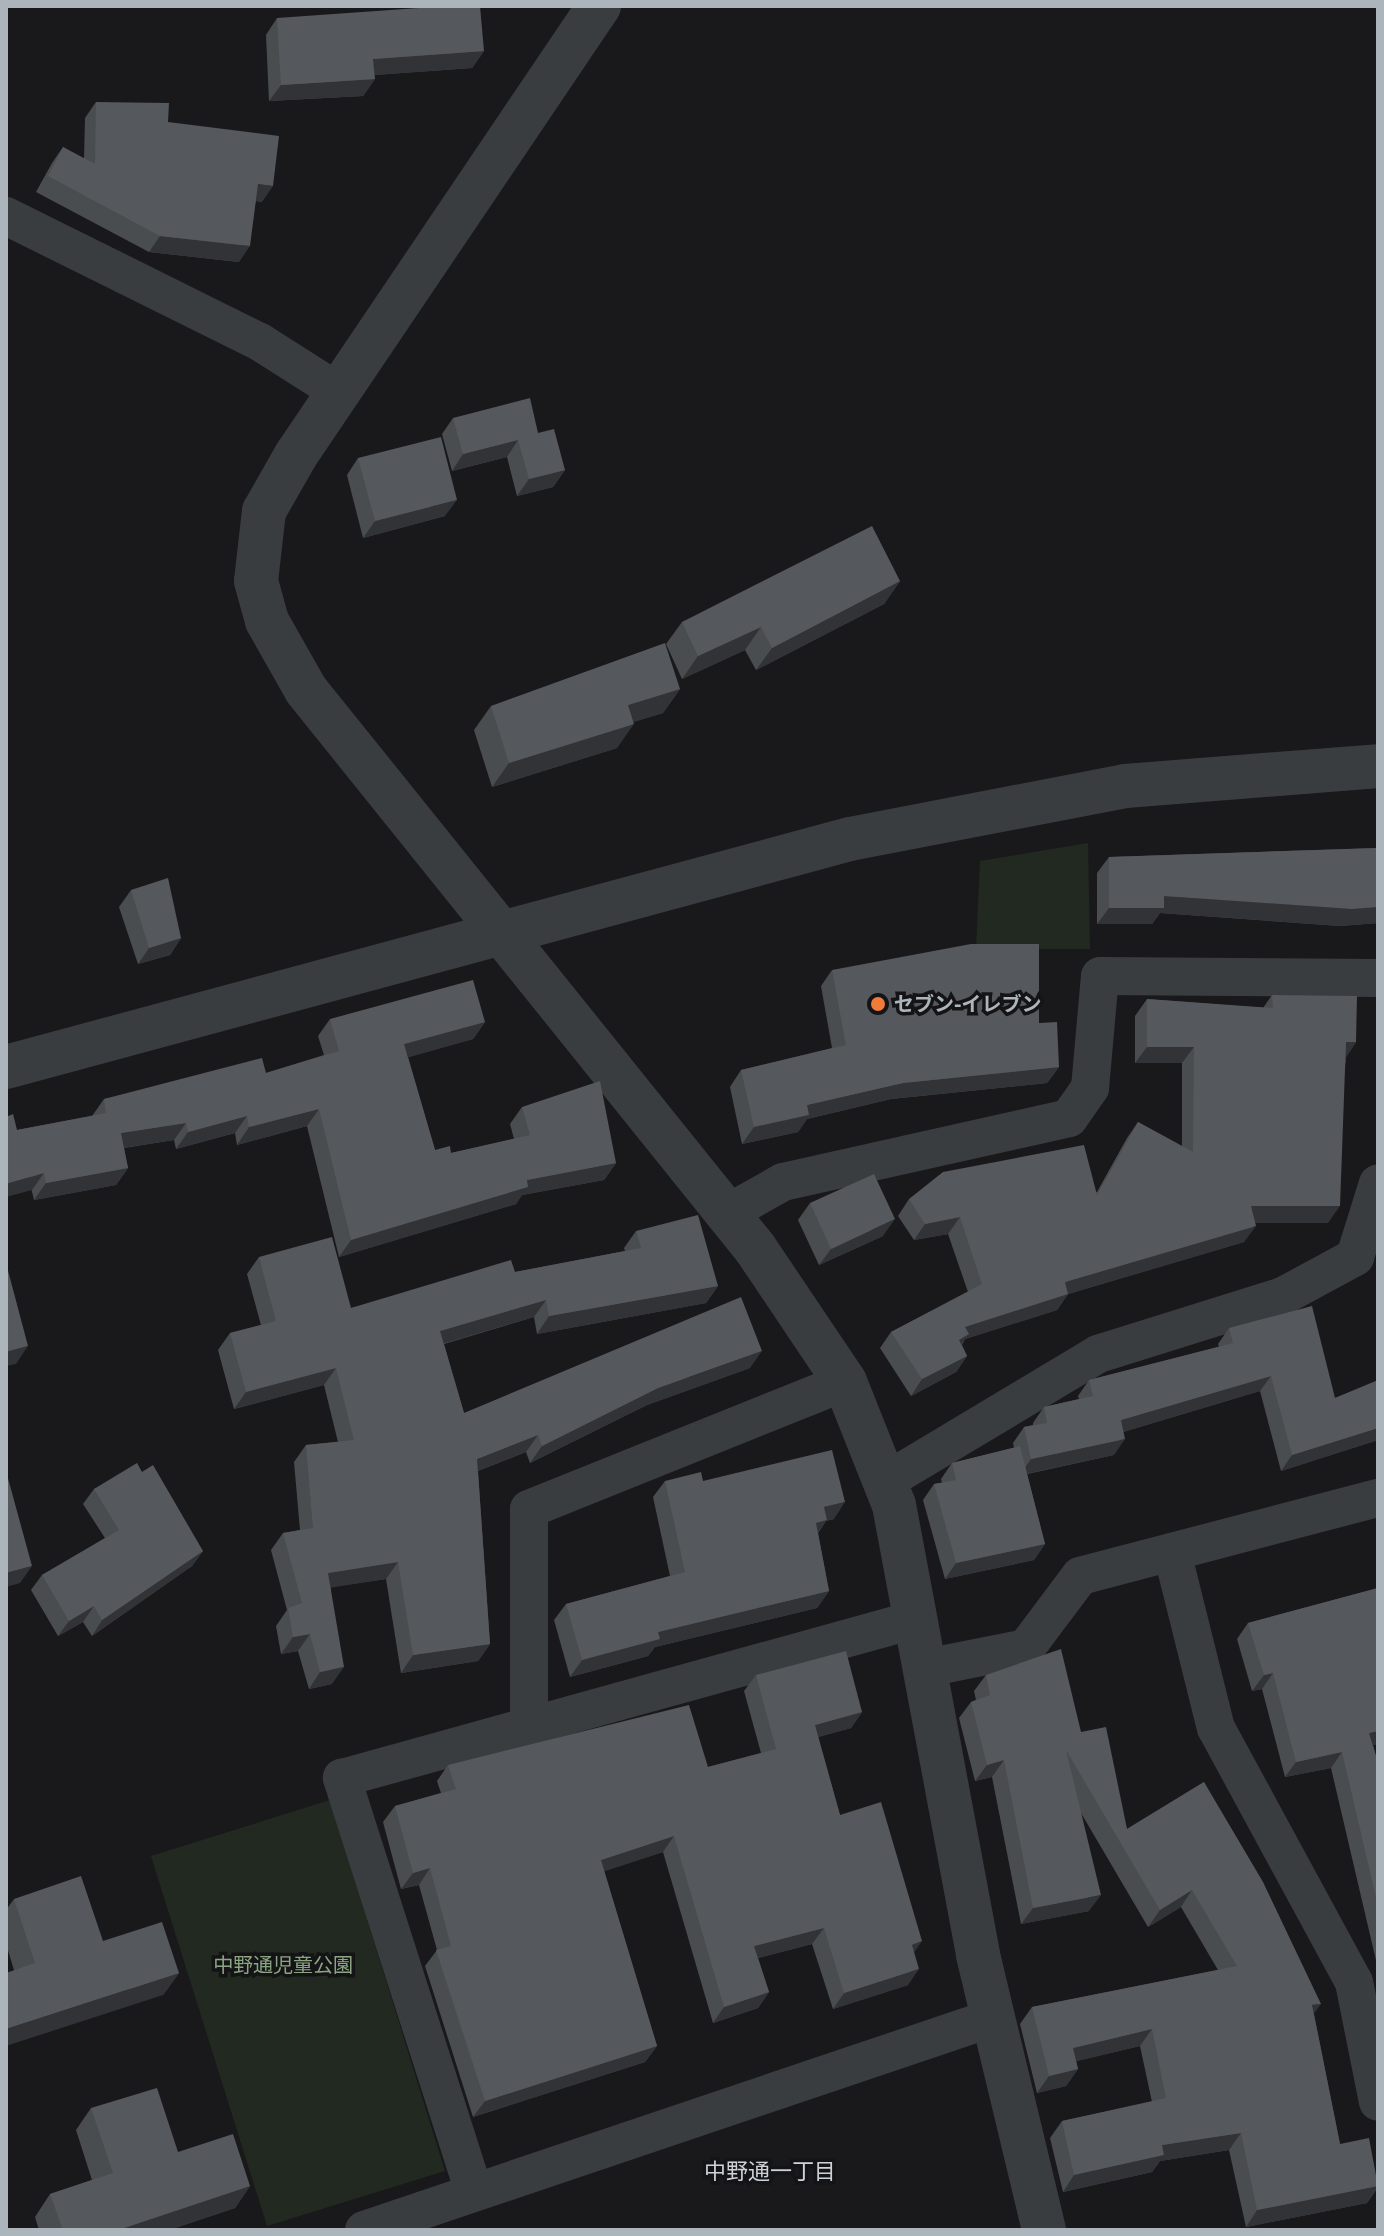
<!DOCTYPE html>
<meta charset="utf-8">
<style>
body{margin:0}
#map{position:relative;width:1384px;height:2236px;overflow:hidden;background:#19191b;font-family:Signika,"Noto Sans JP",sans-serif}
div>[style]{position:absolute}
.green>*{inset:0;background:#222921}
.minor>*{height:38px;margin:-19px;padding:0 19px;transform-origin:19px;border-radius:19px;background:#3a3d40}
.tertiary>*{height:44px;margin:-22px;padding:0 22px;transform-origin:22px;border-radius:22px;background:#3a3d40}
.wall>*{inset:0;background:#4a4d50}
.shaded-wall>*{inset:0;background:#323336}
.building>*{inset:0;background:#55585c}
.dots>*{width:22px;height:22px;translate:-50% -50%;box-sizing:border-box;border:4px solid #141416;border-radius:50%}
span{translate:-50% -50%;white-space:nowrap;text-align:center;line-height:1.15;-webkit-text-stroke:7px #141416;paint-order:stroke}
.poi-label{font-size:20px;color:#abb5bb;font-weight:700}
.left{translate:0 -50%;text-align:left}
.park-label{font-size:20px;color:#8ba582}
.neighbourhood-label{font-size:22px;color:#ccd2d7}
.frame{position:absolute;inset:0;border:8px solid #abb5bb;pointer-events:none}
</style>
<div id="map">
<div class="green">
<i style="clip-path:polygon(1088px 843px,1090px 949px,976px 949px,980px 861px)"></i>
<i style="clip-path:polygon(330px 1800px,445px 2171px,267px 2226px,151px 1856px)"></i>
</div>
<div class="minor">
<i style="left:6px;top:216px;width:284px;rotate:26.4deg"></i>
<i style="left:260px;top:342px;width:95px;rotate:32.5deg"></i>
<i style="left:726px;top:1214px;width:65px;rotate:-29.3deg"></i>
<i style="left:783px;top:1182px;width:293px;rotate:-12.6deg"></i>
<i style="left:1069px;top:1118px;width:37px;rotate:-55deg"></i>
<i style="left:1090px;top:1088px;width:112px;rotate:-84.9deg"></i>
<i style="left:1100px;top:976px;width:278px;rotate:0.4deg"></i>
<i style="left:886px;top:1481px;width:247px;rotate:-30.9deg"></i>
<i style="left:1098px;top:1354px;width:194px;rotate:-17.4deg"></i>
<i style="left:1283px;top:1296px;width:82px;rotate:-28.4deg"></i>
<i style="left:1355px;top:1257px;width:77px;rotate:-72.7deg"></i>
<i style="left:1172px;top:1552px;width:181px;rotate:76deg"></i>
<i style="left:1216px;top:1728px;width:289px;rotate:61.5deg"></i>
<i style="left:1354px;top:1982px;width:122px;rotate:78.7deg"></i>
<i style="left:926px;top:1668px;width:102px;rotate:-11.3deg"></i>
<i style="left:1026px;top:1648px;width:90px;rotate:-53.1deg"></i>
<i style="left:1080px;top:1576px;width:308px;rotate:-14.7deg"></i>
<i style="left:529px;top:1728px;width:219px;rotate:-90deg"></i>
<i style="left:529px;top:1509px;width:341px;rotate:-21.9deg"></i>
<i style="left:474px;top:2192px;width:435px;rotate:-107.7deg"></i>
<i style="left:342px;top:1778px;width:597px;rotate:-15.46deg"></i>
<i style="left:364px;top:2230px;width:663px;rotate:-18.65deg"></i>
</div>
<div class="tertiary">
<i style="left:599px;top:6px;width:542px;rotate:124.01deg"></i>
<i style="left:296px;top:455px;width:64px;rotate:119.7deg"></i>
<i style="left:264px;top:511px;width:70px;rotate:96.5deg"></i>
<i style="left:256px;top:581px;width:41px;rotate:74.6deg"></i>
<i style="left:267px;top:621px;width:79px;rotate:60.5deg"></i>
<i style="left:306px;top:690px;width:716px;rotate:51.18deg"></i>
<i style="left:755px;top:1248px;width:161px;rotate:56.1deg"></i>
<i style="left:845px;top:1382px;width:132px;rotate:68.3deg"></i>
<i style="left:894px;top:1505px;width:458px;rotate:79.4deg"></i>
<i style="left:978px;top:1955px;width:283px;rotate:76.5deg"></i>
<i style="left:6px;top:1067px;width:874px;rotate:-15.12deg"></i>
<i style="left:850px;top:839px;width:280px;rotate:-10.9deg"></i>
<i style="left:1125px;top:786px;width:254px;rotate:-4.5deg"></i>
</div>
<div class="wall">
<i style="clip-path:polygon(277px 18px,484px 51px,472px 68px,374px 75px,375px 79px,363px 96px,269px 101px,266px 35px)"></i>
<i style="clip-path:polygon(96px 102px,168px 122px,262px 202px,256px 201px,239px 262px,149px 252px,36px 192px,52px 163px,63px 147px,84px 159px,85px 118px)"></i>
<i style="clip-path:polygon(453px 418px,538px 433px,565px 470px,553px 487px,517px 496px,507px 457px,452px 471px,442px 434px)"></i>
<i style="clip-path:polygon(358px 458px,445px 516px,363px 538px,347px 475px)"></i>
<i style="clip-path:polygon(900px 581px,884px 604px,756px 670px,745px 650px,682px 679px,666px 644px,682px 622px)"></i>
<i style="clip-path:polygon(680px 689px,663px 713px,633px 722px,617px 748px,492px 787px,474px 730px,491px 706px)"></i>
<i style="clip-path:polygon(1378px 848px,1378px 923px,1340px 926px,1160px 913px,1152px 924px,1097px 924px,1097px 873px,1109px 857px)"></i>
<i style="clip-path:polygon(131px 890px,181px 938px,170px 955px,138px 964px,119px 907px)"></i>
<i style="clip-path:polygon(832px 970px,1039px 1023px,1059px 1067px,1047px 1083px,891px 1099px,807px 1119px,798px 1132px,742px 1144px,730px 1087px,741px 1070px,832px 1048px,821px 986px)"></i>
<i style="clip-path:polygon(1272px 995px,1356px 1042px,1346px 1057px,1328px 1223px,1255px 1223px,1244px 1242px,1068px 1294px,1057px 1310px,965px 1339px,962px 1345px,967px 1356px,956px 1372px,911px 1396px,880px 1348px,891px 1332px,968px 1292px,948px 1234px,914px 1240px,898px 1216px,909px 1199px,1097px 1192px,1127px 1138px,1138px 1122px,1182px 1146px,1182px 1063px,1135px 1063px,1135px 1016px,1147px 999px,1263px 1008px)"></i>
<i style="clip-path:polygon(330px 1019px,485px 1022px,473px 1039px,408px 1057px,435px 1150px,451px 1153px,514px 1139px,510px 1124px,522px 1107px,616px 1163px,604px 1180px,522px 1195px,516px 1204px,339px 1257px,307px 1126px,237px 1145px,235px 1133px,176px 1149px,174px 1140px,124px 1148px,128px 1168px,116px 1185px,34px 1200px,17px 1130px,92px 1116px,104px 1099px,266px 1073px,324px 1055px,318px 1036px)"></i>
<i style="clip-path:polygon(810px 1203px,883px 1236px,819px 1265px,798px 1220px)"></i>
<i style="clip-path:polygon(636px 1231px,718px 1286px,706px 1303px,537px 1334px,534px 1317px,444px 1344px,464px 1413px,750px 1368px,647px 1405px,530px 1463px,526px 1452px,478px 1471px,490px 1644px,478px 1661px,401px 1673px,386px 1579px,331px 1587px,332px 1684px,309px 1689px,298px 1651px,281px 1654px,276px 1626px,287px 1610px,271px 1550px,283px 1533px,300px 1530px,294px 1462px,306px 1445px,338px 1442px,324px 1385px,234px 1409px,218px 1350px,230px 1333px,261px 1325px,247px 1274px,259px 1257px,351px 1308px,515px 1272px,625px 1251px,624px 1248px)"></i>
<i style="clip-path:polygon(1229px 1328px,1335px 1398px,1378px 1381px,1378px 1440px,1281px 1471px,1260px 1391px,1123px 1432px,1114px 1455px,1027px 1474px,1045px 1544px,1034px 1560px,945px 1579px,923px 1500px,934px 1484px,942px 1483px,941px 1479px,952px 1463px,1014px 1448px,1013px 1443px,1024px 1427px,1033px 1425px,1033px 1423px,1044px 1407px,1079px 1399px,1078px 1396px,1089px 1380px,1219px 1347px,1218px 1344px)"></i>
<i style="clip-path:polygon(142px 1472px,203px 1551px,192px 1566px,92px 1636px,83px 1622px,58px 1636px,31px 1590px,42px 1575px,105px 1538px,83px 1504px,94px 1489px)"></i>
<i style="clip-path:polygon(665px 1481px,703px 1481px,834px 1519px,826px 1521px,818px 1533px,829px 1591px,817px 1608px,655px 1647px,648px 1656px,570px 1677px,554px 1620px,566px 1604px,670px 1576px,653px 1497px)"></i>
<i style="clip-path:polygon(1378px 1588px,1378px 1744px,1373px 1745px,1378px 1763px,1378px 1969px,1331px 1768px,1285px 1777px,1262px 1689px,1252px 1691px,1237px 1639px,1248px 1623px)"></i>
<i style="clip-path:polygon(756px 1675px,862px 1712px,851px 1728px,818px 1737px,840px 1815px,914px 1952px,908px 1985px,833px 2009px,812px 1944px,758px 1958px,769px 1992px,758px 2008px,713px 2023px,663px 1852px,604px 1871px,657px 2046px,645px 2062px,473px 2117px,425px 1966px,437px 1950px,419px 1885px,401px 1889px,383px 1822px,395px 1806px,441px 1793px,437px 1781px,448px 1765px,708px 1767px,761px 1753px,744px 1691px)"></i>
<i style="clip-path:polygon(986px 1675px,1081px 1732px,1127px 1829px,1204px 1782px,1314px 2014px,1340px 2144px,1378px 2183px,1378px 2187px,1367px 2203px,1246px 2227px,1229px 2150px,1160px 2161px,1152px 2172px,1063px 2192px,1050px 2138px,1062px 2121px,1152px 2102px,1140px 2046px,1076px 2061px,1078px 2069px,1066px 2086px,1037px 2093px,1020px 2024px,1032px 2007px,1218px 1970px,1181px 1907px,1148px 1927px,1081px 1813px,1089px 1911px,1021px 1924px,992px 1777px,975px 1781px,959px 1718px,971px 1702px,976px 1700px,974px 1691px)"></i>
<i style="clip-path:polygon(14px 1899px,103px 1941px,179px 1973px,163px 1995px,14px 1970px,6px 1944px,6px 1910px)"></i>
<i style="clip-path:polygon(91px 2108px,178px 2152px,250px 2186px,235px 2208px,169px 2230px,39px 2230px,35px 2217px,50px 2194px,92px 2180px,76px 2130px)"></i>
</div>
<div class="shaded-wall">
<i style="clip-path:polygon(484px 51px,472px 68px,362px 76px,373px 59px)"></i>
<i style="clip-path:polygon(375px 79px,363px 96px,269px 101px,281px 85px)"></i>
<i style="clip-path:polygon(258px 184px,273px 186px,262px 202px,247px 199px)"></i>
<i style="clip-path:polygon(160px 236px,250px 246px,239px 262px,149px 252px)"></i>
<i style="clip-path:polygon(518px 440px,507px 457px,452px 471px,463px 454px)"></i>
<i style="clip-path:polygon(565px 470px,553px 487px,517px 496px,529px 479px)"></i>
<i style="clip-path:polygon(457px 500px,445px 516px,363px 538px,375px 521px)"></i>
<i style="clip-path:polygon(900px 581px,884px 604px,756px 670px,772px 648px)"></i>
<i style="clip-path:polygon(761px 627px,745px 650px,682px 679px,698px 656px)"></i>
<i style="clip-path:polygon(680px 689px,663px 713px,611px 729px,628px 705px)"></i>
<i style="clip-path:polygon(634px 724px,617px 748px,492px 787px,509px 763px)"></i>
<i style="clip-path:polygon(1164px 896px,1378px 907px,1378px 923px,1340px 926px,1160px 913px,1152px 924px,1097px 924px,1109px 908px)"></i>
<i style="clip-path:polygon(181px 938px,170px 955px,138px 964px,149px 948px)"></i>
<i style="clip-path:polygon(485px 1022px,473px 1039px,392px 1062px,404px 1044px)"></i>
<i style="clip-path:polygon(1346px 1042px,1356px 1042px,1345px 1059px)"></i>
<i style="clip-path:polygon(1147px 1047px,1194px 1047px,1182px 1063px,1135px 1063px)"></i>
<i style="clip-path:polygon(1059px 1067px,1047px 1083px,891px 1099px,807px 1119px,798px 1132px,742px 1144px,754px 1127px,807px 1105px,903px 1083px)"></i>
<i style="clip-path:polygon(319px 1109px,307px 1126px,237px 1145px,249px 1127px)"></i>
<i style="clip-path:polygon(247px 1116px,235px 1133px,176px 1149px,188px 1132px)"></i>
<i style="clip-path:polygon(186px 1123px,174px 1140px,109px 1150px,121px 1133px)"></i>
<i style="clip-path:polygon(616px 1163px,604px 1180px,522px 1195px,516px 1204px,339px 1257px,351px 1240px,527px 1180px)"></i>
<i style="clip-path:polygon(128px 1168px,116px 1185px,34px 1200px,46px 1183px)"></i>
<i style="clip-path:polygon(44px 1173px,32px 1190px,6px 1197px,6px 1184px)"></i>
<i style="clip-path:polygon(1251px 1206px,1340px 1206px,1328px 1223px,1239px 1223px)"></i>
<i style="clip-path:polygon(960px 1217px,948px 1234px,914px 1240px,925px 1224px)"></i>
<i style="clip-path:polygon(895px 1219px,883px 1236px,819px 1265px,831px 1249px)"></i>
<i style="clip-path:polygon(1256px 1226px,1244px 1242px,1068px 1294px,1057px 1310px,965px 1339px,958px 1350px,947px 1356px,965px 1327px,1065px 1282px)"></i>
<i style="clip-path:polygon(718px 1286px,706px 1303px,537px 1334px,549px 1316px)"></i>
<i style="clip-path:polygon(546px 1300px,534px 1317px,428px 1348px,440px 1331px)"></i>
<i style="clip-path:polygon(28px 1346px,16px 1364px,6px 1366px,6px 1352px)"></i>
<i style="clip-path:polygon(762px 1351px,750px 1368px,647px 1405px,530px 1463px,542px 1446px,658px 1388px)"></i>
<i style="clip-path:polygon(967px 1356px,956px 1372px,911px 1396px,922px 1379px)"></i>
<i style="clip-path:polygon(336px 1368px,324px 1385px,234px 1409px,246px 1392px)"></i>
<i style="clip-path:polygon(1271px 1376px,1260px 1391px,1110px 1436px,1121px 1420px)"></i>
<i style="clip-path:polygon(1378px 1428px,1378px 1440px,1281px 1471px,1292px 1455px)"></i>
<i style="clip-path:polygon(538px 1435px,526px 1452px,465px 1476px,477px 1459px)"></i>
<i style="clip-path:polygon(1125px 1439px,1114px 1455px,1020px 1475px,1031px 1459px)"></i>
<i style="clip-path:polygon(845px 1502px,834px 1519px,826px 1521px,815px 1536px,804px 1539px,824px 1507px)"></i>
<i style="clip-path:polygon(1045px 1544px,1034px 1560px,945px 1579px,956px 1563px)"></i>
<i style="clip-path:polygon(203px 1551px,192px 1566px,92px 1636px,102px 1620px)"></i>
<i style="clip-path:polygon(398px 1562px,386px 1579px,316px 1590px,328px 1573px)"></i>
<i style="clip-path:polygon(32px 1566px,20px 1583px,6px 1587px,6px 1573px)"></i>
<i style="clip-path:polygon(829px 1591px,817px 1608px,655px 1647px,648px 1656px,570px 1677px,582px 1660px,658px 1632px)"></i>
<i style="clip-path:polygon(94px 1606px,83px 1622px,58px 1636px,69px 1621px)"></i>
<i style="clip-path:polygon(310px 1634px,298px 1651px,281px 1654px,293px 1637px)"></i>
<i style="clip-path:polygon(490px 1644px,478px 1661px,401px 1673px,413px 1655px)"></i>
<i style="clip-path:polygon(344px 1667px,332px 1684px,309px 1689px,320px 1672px)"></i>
<i style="clip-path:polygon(1273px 1673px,1262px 1689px,1252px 1691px,1264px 1675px)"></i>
<i style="clip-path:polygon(862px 1712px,851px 1728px,804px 1741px,815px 1725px)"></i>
<i style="clip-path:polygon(1378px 1731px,1378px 1744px,1358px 1749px,1369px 1733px)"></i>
<i style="clip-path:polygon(1342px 1752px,1331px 1768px,1285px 1777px,1296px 1762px)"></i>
<i style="clip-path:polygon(1004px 1760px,992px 1777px,975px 1781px,987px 1765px)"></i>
<i style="clip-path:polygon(674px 1836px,663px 1852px,590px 1876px,601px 1860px)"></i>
<i style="clip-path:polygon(430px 1868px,419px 1885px,401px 1889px,413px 1873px)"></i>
<i style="clip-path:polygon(1192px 1890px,1181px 1907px,1148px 1927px,1160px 1910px)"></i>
<i style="clip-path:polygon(1101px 1895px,1089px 1911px,1021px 1924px,1033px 1908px)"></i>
<i style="clip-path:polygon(824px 1928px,812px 1944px,742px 1962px,754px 1946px)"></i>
<i style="clip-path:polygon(922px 1941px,911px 1957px,912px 1945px)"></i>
<i style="clip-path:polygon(919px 1969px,908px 1985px,833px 2009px,844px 1993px)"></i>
<i style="clip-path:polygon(179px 1973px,163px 1995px,6px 2046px,6px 2029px)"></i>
<i style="clip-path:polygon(769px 1992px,758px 2008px,713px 2023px,724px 2007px)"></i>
<i style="clip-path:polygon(1321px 2004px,1309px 2020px,1312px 2005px)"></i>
<i style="clip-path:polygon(1152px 2029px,1140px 2046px,1061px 2065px,1073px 2048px)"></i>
<i style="clip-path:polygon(657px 2046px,645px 2062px,473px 2117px,485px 2101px)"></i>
<i style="clip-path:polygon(1078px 2069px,1066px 2086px,1037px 2093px,1049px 2076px)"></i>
<i style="clip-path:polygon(1241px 2133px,1229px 2150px,1160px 2161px,1152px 2172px,1063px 2192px,1074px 2175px,1162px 2145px)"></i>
<i style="clip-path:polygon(250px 2186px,235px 2208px,169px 2230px,118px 2230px)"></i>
<i style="clip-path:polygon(1378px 2186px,1367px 2203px,1246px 2227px,1257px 2210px)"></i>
</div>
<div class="building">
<i style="clip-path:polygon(447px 6px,480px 6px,484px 51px,373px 59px,375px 79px,281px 85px,277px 18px)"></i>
<i style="clip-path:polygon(96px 102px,169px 103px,168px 122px,279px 136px,273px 186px,258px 184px,250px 246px,160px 236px,48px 176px,63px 147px,95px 164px)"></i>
<i style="clip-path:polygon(530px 398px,538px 433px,554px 429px,565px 470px,529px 479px,518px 440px,463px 454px,453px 418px)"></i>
<i style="clip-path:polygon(441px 437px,457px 500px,375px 521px,358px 458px)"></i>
<i style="clip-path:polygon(872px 526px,900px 581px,772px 648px,761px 627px,698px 656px,682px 622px)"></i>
<i style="clip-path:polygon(665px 643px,680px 689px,628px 705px,634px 724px,509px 763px,491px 706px)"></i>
<i style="clip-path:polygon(1378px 848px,1378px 907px,1352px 909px,1164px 896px,1164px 908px,1109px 908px,1109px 857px)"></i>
<i style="clip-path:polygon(168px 878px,181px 938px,149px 948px,131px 890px)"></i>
<i style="clip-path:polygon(971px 944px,1039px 944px,1039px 1023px,1057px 1022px,1059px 1067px,903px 1083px,807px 1105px,809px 1115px,754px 1127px,741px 1070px,846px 1045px,832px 970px)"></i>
<i style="clip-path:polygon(473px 980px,485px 1022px,404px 1044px,435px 1150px,450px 1146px,451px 1153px,530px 1135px,522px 1107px,600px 1081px,616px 1163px,527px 1180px,528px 1187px,351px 1240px,319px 1109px,249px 1127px,247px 1116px,188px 1132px,186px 1123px,121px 1133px,128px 1168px,46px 1183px,44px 1173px,6px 1184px,6px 1117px,13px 1114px,17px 1130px,106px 1113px,104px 1099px,262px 1058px,266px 1073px,339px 1051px,330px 1019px)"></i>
<i style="clip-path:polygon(1272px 995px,1357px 996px,1356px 1042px,1346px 1042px,1340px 1206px,1251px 1206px,1256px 1226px,1065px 1282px,1068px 1294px,965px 1327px,969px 1334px,959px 1340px,967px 1356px,922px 1379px,891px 1332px,982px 1284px,960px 1217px,925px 1224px,909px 1199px,943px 1172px,1084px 1145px,1097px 1195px,1138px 1122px,1193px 1152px,1194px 1047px,1147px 1047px,1147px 999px,1273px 1008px)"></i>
<i style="clip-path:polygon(874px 1174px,895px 1219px,831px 1249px,810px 1203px)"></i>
<i style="clip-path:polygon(698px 1215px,718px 1286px,549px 1316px,546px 1300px,440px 1331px,464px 1413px,741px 1297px,762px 1351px,658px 1388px,542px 1446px,538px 1435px,477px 1459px,490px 1644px,413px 1655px,398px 1562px,328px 1573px,344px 1667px,320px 1672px,310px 1634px,293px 1637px,288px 1608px,302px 1603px,283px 1533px,313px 1528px,306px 1445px,354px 1440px,336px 1368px,246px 1392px,230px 1333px,276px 1321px,259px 1257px,332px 1237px,351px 1308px,511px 1260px,515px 1272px,641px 1248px,636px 1231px)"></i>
<i style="clip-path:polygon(6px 1263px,28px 1346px,6px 1352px)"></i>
<i style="clip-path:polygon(1312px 1306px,1335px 1398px,1378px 1380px,1378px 1428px,1292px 1455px,1271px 1376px,1121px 1420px,1125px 1439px,1031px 1459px,1024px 1427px,1047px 1423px,1044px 1407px,1093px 1396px,1089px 1380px,1233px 1343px,1229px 1328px)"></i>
<i style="clip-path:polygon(1020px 1446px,1045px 1544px,956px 1563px,934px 1484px,956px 1480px,952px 1463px)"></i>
<i style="clip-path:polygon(832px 1450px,845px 1502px,824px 1507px,827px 1520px,816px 1523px,829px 1591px,658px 1632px,660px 1639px,582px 1660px,566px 1604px,685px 1572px,665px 1481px,701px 1472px,703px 1481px)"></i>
<i style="clip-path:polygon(137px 1463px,142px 1472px,153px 1465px,203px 1551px,102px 1620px,94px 1606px,69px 1621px,42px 1575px,119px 1530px,94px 1489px)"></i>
<i style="clip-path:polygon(6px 1471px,32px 1566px,6px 1573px)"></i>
<i style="clip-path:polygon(1378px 1588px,1378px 1731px,1369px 1733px,1378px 1763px,1378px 1906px,1342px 1752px,1296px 1762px,1273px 1673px,1264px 1675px,1248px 1623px)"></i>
<i style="clip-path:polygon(1061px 1649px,1081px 1732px,1106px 1727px,1127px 1829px,1204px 1782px,1263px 1882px,1321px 2004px,1312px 2005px,1340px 2144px,1369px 2138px,1378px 2186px,1257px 2210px,1241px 2133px,1162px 2145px,1164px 2155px,1074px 2175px,1062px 2121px,1166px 2098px,1152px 2029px,1073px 2048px,1078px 2069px,1049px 2076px,1032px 2007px,1237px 1966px,1192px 1890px,1160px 1910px,1066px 1750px,1101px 1895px,1033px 1908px,1004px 1760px,987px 1765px,971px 1702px,990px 1695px,986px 1675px)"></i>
<i style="clip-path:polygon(846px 1651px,862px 1712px,815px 1725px,840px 1815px,881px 1802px,922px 1941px,912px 1945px,919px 1969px,844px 1993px,824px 1928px,754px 1946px,769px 1992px,724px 2007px,674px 1836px,601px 1860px,657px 2046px,485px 2101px,436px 1950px,451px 1946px,430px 1868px,413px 1873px,395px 1806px,456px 1789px,448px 1765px,689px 1705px,708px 1767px,776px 1749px,756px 1675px)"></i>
<i style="clip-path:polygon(81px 1876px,103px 1941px,162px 1922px,179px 1973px,6px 2029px,6px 1973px,35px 1963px,14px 1899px)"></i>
<i style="clip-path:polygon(157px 2088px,178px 2152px,233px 2134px,250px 2186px,118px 2230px,63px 2230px,50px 2194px,113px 2173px,91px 2108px)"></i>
</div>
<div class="dots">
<i style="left:878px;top:1004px;background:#f27b3a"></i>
</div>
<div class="poi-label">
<span class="left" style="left:894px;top:1004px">セブン-イレブン</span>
</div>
<div class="park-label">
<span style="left:283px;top:1965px">中野通児童公園</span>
</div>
<div class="neighbourhood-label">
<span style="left:770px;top:2172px">中野通一丁目</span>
</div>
<div class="frame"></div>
</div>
